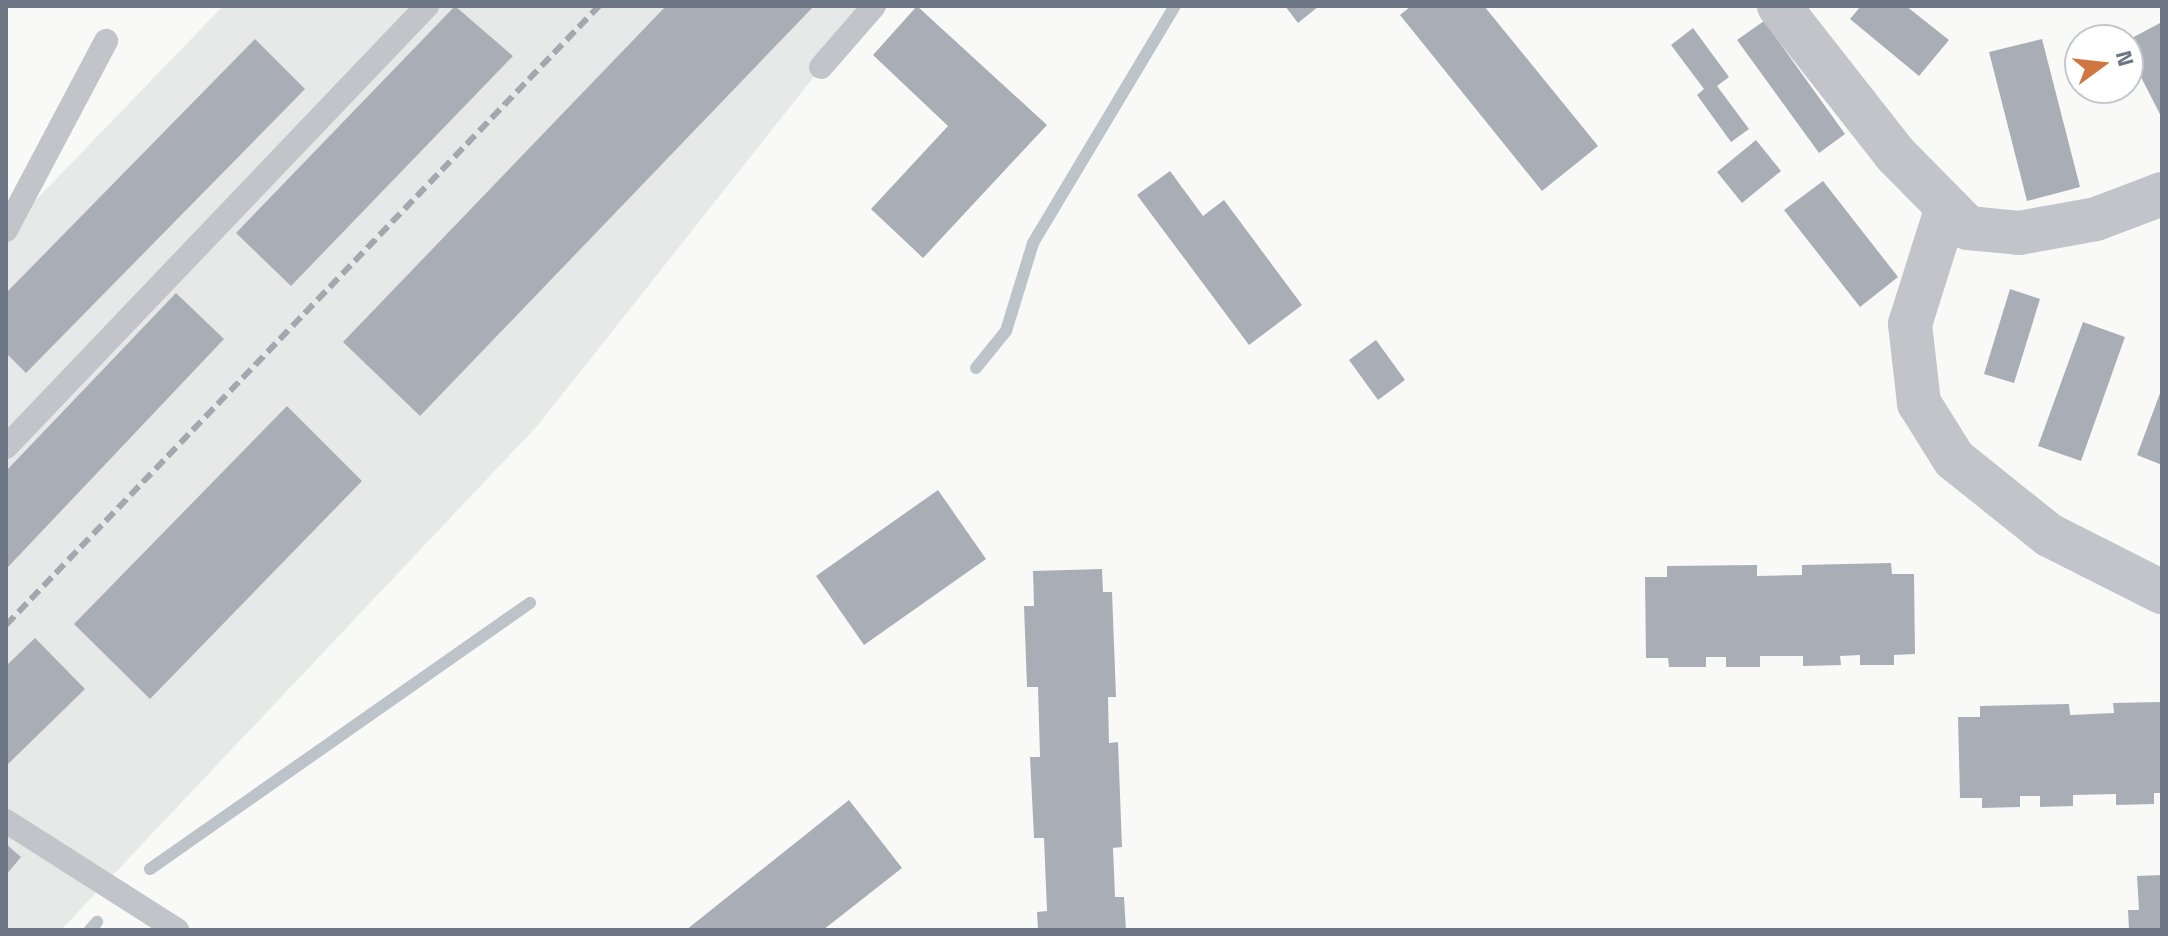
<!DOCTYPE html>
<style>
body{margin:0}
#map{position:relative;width:2168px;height:936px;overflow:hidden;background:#f9f9f8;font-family:"Titillium Web",sans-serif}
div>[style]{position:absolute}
.built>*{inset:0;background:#e7e8e8}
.stream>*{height:12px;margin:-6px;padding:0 6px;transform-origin:6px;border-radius:6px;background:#bcc3c9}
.building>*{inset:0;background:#a9aeb6}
.service>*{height:24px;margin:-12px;padding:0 12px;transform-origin:12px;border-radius:12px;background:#c2c4c9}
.minor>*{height:44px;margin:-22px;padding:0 22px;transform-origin:22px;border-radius:22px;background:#c2c4c9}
.rail>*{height:6px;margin-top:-3px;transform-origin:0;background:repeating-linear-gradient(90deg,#a4a8ae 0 12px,transparent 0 18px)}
span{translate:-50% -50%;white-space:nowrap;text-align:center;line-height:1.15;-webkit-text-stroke:8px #fff;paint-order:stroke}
.frame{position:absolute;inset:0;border:8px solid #6c7685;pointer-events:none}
.north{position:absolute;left:2064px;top:24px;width:80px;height:80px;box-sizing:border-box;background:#fff;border:2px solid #c4c8ce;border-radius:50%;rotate:75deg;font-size:22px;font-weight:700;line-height:32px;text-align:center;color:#6c7685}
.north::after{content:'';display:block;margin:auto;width:28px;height:36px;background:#d07741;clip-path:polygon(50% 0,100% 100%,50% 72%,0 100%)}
</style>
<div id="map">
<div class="built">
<i style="clip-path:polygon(223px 6px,870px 6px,538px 425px,61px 930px,6px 930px,6px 231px)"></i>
</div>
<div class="stream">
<i style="left:976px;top:368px;width:48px;rotate:-51deg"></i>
<i style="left:1006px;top:331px;width:92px;rotate:-72.9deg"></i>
<i style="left:1033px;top:243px;width:276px;rotate:-59.1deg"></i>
<i style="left:150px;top:869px;width:464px;rotate:-35deg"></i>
<i style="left:90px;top:930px;width:11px;rotate:-49deg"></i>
</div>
<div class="building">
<i style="clip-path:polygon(455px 6px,513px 56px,291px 286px,236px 233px)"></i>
<i style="clip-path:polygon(666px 6px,814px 6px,420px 416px,343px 342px)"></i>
<i style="clip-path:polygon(917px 6px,1047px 125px,923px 258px,871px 209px,948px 126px,873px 55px)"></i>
<i style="clip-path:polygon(1285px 6px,1319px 6px,1298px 23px)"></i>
<i style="clip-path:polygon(1411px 6px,1484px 6px,1598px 146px,1542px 191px,1400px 15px)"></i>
<i style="clip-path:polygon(1861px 6px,1906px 6px,1949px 40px,1919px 76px,1850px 19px)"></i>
<i style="clip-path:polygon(1764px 21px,1845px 134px,1819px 153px,1737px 40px)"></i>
<i style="clip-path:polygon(2162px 22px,2162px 118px,2128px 52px,2128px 40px)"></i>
<i style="clip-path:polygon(1693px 28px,1729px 77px,1717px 86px,1749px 129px,1731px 142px,1697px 95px,1704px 89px,1671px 45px)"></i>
<i style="clip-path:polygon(255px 39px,305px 89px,26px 373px,6px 353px,6px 293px)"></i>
<i style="clip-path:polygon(2042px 39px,2080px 187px,2027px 201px,1989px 52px)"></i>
<i style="clip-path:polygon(1756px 140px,1781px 171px,1742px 203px,1717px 172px)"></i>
<i style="clip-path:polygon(1170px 171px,1203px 216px,1224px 200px,1302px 305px,1249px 345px,1137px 195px)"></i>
<i style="clip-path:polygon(1823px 181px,1898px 277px,1860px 307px,1784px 210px)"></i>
<i style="clip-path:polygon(2010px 289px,2040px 299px,2014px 383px,1984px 374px)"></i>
<i style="clip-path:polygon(176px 293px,224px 339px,8px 567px,6px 471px)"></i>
<i style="clip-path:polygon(2083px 322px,2125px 337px,2081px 461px,2038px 446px)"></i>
<i style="clip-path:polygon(1376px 340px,1405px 380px,1378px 400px,1349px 360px)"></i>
<i style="clip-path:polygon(2162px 388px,2162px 465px,2137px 455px)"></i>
<i style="clip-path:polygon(287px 406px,362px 481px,150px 699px,74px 624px)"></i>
<i style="clip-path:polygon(938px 490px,986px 559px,864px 645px,816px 576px)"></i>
<i style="clip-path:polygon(1891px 563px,1892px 574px,1914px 574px,1915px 654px,1894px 655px,1894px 665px,1860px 665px,1860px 655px,1840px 656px,1841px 665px,1803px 666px,1803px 656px,1760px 656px,1760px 667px,1726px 667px,1726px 657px,1706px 657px,1706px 667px,1669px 667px,1668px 658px,1646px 658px,1645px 577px,1667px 577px,1667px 566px,1757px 565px,1757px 576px,1802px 575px,1802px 565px)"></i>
<i style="clip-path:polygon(1102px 569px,1103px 592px,1112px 592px,1116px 697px,1108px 697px,1109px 743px,1118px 742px,1122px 847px,1113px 848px,1115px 897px,1124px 897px,1126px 930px,1038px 930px,1037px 912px,1047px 911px,1044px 838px,1034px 838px,1030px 757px,1040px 757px,1038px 687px,1027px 687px,1024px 606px,1034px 606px,1033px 571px)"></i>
<i style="clip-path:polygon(35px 638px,85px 689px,6px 766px,6px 666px)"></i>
<i style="clip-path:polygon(2162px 702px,2162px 793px,2154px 793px,2154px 804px,2116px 805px,2116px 794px,2073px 795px,2073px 806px,2040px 807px,2040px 796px,2020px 796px,2020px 807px,1982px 808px,1982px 798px,1960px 798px,1958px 717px,1980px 717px,1980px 706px,2069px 704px,2070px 715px,2114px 713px,2113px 703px)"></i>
<i style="clip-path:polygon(849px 800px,902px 868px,823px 930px,686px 930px)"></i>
<i style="clip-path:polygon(6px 844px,21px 857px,6px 875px)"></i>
<i style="clip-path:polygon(2162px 875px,2162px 930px,2129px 930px,2128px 910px,2139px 910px,2137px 876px)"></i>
</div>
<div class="service">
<i style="left:821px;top:67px;width:81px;rotate:-49deg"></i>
<i style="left:6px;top:230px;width:214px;rotate:-62.1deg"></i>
<i style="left:6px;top:447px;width:610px;rotate:-46.33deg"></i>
<i style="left:6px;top:821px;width:203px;rotate:32.5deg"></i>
</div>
<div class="minor">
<i style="left:1779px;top:6px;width:188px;rotate:51.9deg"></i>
<i style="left:1895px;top:154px;width:104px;rotate:45.4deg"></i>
<i style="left:1968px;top:228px;width:51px;rotate:5.6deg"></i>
<i style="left:2019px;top:233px;width:78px;rotate:-10.3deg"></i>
<i style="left:2096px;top:219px;width:71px;rotate:-20.7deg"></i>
<i style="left:1946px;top:210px;width:120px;rotate:107.5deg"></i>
<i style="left:1910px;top:324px;width:80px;rotate:83.5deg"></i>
<i style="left:1919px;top:403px;width:66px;rotate:58deg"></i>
<i style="left:1954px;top:459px;width:122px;rotate:38.7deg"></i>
<i style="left:2049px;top:535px;width:127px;rotate:26.8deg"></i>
</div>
<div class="rail">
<i style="left:6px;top:625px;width:857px;rotate:-46.23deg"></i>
</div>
<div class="frame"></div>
<div class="north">N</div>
</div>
